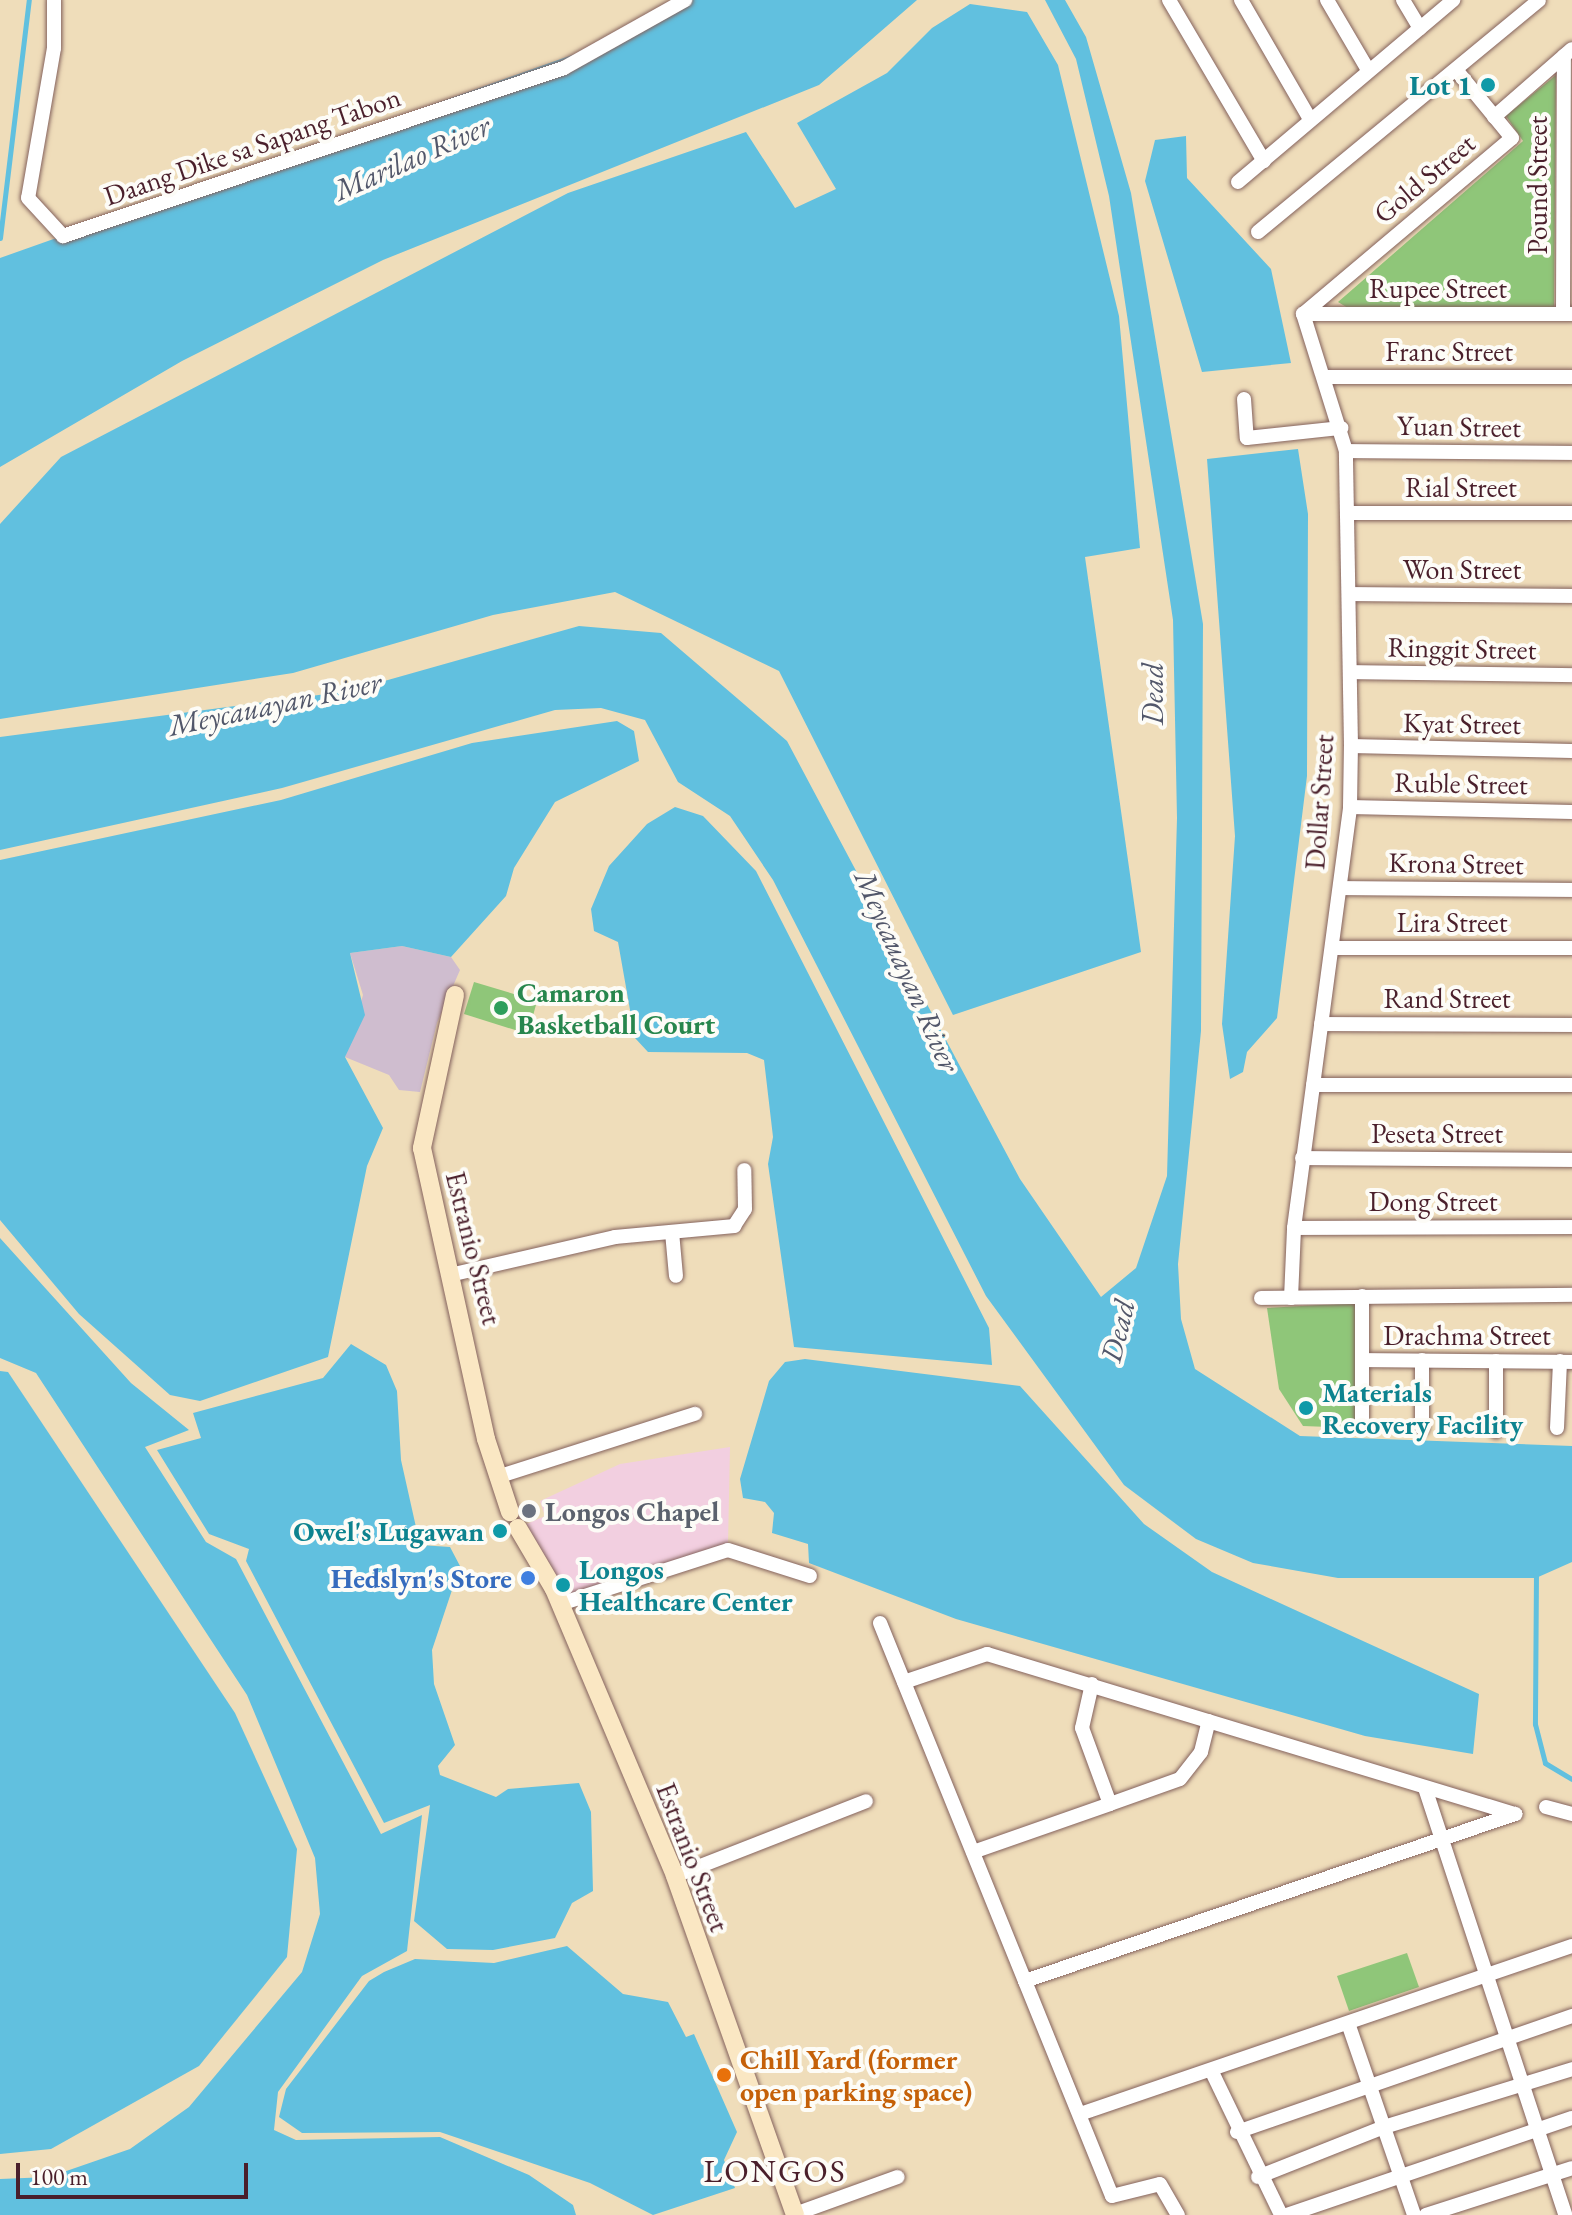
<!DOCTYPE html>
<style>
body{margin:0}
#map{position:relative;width:1572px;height:2215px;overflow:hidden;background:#efddba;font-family:"EB Garamond",serif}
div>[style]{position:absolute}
.built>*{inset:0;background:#f2cfe0}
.industrial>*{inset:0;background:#cfbdcf}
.green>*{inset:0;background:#8fc679}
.water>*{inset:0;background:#61c0df}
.stream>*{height:5px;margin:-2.5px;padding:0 2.5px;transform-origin:2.5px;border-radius:2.5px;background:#61c0df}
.roads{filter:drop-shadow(0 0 2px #84625d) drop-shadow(0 0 2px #84625d)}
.street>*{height:14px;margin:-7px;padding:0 7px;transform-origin:7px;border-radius:7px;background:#fff}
.secondary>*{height:18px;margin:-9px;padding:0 9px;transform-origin:9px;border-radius:9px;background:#fae7c3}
.dots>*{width:22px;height:22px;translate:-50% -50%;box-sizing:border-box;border:4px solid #fdfcf7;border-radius:50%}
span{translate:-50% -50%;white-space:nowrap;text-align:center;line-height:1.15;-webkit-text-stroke:8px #fdfcf7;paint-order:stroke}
.culture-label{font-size:28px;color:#0d838f;font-weight:700}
.right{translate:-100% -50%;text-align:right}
.left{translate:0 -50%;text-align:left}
.street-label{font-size:28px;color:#4a1f2b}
.leisure-label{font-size:28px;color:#27864d;font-weight:700}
.worship-label{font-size:28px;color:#5b616d;font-weight:700}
.shop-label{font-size:28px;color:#366cbe;font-weight:700}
.food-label{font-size:28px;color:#c56008;font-weight:700}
.water-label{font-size:30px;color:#52576a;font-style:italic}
.quarter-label{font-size:32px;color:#4a1f2b;letter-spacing:2px}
.scale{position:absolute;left:16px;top:2163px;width:232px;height:36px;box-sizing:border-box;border:4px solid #4a1f2b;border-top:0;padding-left:10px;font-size:24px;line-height:28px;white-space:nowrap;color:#4a1f2b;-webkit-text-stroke:6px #fdfcf7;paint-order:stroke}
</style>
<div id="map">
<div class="built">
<i style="clip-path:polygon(730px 1447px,728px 1545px,564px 1601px,522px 1526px,545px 1516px,540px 1501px,620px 1464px)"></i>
</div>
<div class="industrial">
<i style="clip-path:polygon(402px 946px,451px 957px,460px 970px,437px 1023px,420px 1092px,399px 1090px,389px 1075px,345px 1057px,363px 995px,350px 953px)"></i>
</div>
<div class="green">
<i style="clip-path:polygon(1556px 75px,1554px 307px,1348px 308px,1338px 302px,1523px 141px,1506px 116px)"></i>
<i style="clip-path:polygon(474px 982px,537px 1001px,528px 1034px,464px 1014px)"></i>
<i style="clip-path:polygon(1356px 1303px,1355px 1428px,1303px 1426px,1279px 1389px,1267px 1308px)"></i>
<i style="clip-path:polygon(1407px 1953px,1419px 1987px,1349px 2011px,1337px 1976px)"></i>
</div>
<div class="water">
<i style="clip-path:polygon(685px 0,917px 0,819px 85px,383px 260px,182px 361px,0 467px,0 258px,623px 37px)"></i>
<i style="clip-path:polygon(1045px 0,1065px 0,1086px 37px,1131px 193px,1203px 624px,1201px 1031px,1178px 1264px,1181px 1319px,1195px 1369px,1300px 1436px,1572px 1446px,1572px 1562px,1536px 1578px,1338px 1578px,1253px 1563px,1196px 1539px,1124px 1485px,986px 1296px,773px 880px,730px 816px,678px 782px,645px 720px,601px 708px,555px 710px,282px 788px,0 850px,0 737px,349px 691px,579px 626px,661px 633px,787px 741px,1020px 1179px,1101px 1297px,1136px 1268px,1167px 1176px,1177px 818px,1173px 620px,1109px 196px,1076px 59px)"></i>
<i style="clip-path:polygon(970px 4px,1027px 12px,1058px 65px,1119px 316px,1140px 548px,1085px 557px,1141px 952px,953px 1015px,779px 671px,615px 592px,493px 615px,293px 673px,0 719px,0 524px,61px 457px,568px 193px,746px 132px,795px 208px,836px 189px,797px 123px,887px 73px,932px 28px)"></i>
<i style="clip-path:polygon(1186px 136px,1187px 178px,1271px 269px,1291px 363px,1202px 372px,1145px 181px,1155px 140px)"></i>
<i style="clip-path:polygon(1298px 449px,1308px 514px,1307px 776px,1277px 1018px,1247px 1052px,1243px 1072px,1230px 1079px,1222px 1024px,1235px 836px,1207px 459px)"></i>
<i style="clip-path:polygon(617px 721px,634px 731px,639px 761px,555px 802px,514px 868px,506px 896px,451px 957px,402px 946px,350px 953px,365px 1015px,345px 1057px,383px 1128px,367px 1166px,328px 1357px,200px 1401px,170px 1395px,79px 1314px,0 1220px,0 860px,281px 800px,472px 743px)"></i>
<i style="clip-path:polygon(675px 807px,703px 816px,756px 871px,989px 1328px,992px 1365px,794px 1347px,768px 1164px,773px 1137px,764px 1060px,747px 1053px,648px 1052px,635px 1038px,618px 942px,594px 931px,591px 909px,609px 866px,647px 824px)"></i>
<i style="clip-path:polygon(0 1238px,131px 1383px,189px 1430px,145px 1447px,206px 1542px,236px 1559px,381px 1834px,422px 1815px,407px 1951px,362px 1976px,278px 2092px,274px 2130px,296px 2140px,440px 2137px,529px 2175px,573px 2205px,576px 2215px,0 2215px,0 2179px,49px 2177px,130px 2149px,189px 2107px,302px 1972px,320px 1914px,315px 1858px,247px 1695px,36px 1373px,0 1358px)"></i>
<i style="clip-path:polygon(351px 1344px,386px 1365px,397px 1391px,401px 1460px,420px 1545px,450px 1547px,460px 1566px,432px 1650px,434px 1684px,455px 1745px,438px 1766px,440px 1775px,496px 1797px,508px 1789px,579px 1783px,591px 1812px,593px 1891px,572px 1903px,555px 1938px,493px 1950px,447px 1949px,414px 1921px,430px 1805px,384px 1823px,246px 1561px,249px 1549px,209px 1534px,157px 1450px,201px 1438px,193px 1413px,323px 1378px)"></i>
<i style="clip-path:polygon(805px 1359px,1020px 1386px,1144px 1524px,1212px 1572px,1479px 1694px,1473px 1754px,1365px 1736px,956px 1619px,809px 1563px,808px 1544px,772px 1533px,774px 1513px,765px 1502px,743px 1498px,740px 1479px,769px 1381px,785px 1362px)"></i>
<i style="clip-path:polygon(0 1371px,8px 1372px,235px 1713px,297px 1849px,287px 1957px,199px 2066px,51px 2149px,0 2154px)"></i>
<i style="clip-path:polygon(567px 1946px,623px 1994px,668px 2002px,686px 2037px,694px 2034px,737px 2132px,724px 2160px,735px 2188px,653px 2215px,590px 2183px,440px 2132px,302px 2133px,279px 2117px,286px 2089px,369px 1981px,384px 1972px,415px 1959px,494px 1963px)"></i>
</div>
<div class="stream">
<i style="left:0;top:238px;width:240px;rotate:-83.1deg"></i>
<i style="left:1536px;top:1572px;width:152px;rotate:90.4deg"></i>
<i style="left:1535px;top:1724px;width:40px;rotate:75.6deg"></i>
<i style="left:1545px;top:1763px;width:31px;rotate:31deg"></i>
</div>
<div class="roads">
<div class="street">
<i style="left:54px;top:0;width:48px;rotate:90deg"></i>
<i style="left:54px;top:48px;width:152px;rotate:99.8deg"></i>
<i style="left:28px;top:198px;width:52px;rotate:47.4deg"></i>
<i style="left:63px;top:236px;width:528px;rotate:-18.54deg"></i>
<i style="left:564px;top:68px;width:139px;rotate:-29.3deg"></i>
<i style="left:1169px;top:0;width:187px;rotate:59.5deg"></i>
<i style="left:1241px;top:0;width:138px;rotate:59.9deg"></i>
<i style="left:1327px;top:0;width:81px;rotate:59.6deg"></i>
<i style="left:1403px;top:0;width:33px;rotate:59deg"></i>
<i style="left:1494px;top:117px;width:103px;rotate:-41.1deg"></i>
<i style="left:1238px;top:182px;width:282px;rotate:-40.2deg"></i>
<i style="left:1258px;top:232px;width:364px;rotate:-39.5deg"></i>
<i style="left:1303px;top:314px;width:273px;rotate:-40.1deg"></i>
<i style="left:1512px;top:138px;width:87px;rotate:-129.4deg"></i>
<i style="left:1303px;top:314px;width:269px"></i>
<i style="left:1563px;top:314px;width:258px;rotate:-89.8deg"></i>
<i style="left:1325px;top:377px;width:247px"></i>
<i style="left:1244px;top:399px;width:39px;rotate:86deg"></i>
<i style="left:1247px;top:438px;width:95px;rotate:-6.1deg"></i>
<i style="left:1346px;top:451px;width:226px;rotate:0.5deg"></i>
<i style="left:1350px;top:513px;width:222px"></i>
<i style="left:1352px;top:594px;width:220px;rotate:0.5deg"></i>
<i style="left:1351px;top:672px;width:221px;rotate:0.8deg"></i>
<i style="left:1351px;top:746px;width:221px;rotate:1.3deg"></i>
<i style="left:1350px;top:807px;width:222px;rotate:1.3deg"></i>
<i style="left:1340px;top:888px;width:232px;rotate:0.5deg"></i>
<i style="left:1333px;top:948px;width:239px"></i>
<i style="left:1321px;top:1024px;width:251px;rotate:0.2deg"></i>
<i style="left:1313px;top:1085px;width:259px"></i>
<i style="left:1302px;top:1158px;width:270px;rotate:0.4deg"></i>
<i style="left:1294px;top:1228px;width:278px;rotate:-0.2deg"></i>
<i style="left:672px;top:1232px;width:44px;rotate:84.8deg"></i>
<i style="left:454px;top:1274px;width:165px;rotate:-12.9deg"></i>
<i style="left:615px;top:1237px;width:120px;rotate:-5.3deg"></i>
<i style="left:734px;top:1226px;width:20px;rotate:-57deg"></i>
<i style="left:745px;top:1209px;width:39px;rotate:-91deg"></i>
<i style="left:1261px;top:1298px;width:311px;rotate:-0.6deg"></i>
<i style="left:1291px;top:1298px;width:70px;rotate:-87.5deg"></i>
<i style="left:1294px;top:1228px;width:425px;rotate:-82.4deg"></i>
<i style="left:1350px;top:807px;width:61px;rotate:-89.1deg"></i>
<i style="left:1351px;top:746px;width:295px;rotate:-91deg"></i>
<i style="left:1346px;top:451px;width:144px;rotate:-107.4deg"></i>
<i style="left:1362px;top:1360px;width:210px;rotate:0.5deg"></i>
<i style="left:1422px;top:1360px;width:68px;rotate:90deg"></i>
<i style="left:1496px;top:1361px;width:70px;rotate:90deg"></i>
<i style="left:1362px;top:1420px;width:124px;rotate:-90deg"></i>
<i style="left:1557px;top:1428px;width:67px;rotate:-87.4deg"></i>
<i style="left:497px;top:1477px;width:208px;rotate:-17.7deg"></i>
<i style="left:560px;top:1604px;width:176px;rotate:-17.8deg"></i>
<i style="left:728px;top:1550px;width:86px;rotate:17.6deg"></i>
<i style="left:880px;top:1623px;width:618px;rotate:67.96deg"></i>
<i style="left:1112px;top:2196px;width:49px;rotate:-14deg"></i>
<i style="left:1160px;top:2184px;width:36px;rotate:60deg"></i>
<i style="left:904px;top:1682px;width:88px;rotate:-18.6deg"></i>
<i style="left:987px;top:1654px;width:552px;rotate:16.86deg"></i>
<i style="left:1425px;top:1788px;width:449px;rotate:71.8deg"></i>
<i style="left:1110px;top:1804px;width:74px;rotate:-19.7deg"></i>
<i style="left:1180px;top:1779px;width:34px;rotate:-52deg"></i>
<i style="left:1201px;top:1752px;width:32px;rotate:-76deg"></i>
<i style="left:1546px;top:1807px;width:27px;rotate:15deg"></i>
<i style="left:973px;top:1852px;width:145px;rotate:-19.3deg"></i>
<i style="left:1110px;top:1804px;width:81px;rotate:-110.2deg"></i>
<i style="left:1082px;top:1728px;width:45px;rotate:-77.2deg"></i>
<i style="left:675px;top:1876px;width:205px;rotate:-21.4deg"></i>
<i style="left:1025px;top:1981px;width:518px;rotate:-18.82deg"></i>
<i style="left:1349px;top:2026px;width:200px;rotate:71deg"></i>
<i style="left:1212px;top:2072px;width:159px;rotate:64.2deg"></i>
<i style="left:1080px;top:2114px;width:520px;rotate:-18.85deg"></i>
<i style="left:1237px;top:2132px;width:355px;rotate:-19.1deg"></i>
<i style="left:1258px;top:2177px;width:136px;rotate:-21.6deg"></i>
<i style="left:1384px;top:2127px;width:197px;rotate:-17.1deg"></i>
<i style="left:795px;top:2214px;width:109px;rotate:-19.8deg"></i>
<i style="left:1287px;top:2215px;width:301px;rotate:-18.8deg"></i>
<i style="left:1426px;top:2215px;width:153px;rotate:-17.8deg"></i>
</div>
<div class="secondary">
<i style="left:455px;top:995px;width:157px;rotate:102.2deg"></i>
<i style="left:422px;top:1148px;width:298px;rotate:77.6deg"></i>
<i style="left:486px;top:1439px;width:77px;rotate:71.8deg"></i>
<i style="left:518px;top:1528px;width:71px;rotate:59.5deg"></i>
<i style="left:554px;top:1589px;width:311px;rotate:67.1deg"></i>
<i style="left:675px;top:1876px;width:360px;rotate:70.5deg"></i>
</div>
</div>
<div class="dots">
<i style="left:1488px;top:85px;background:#0f9aa8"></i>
<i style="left:501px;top:1008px;background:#2e9e5b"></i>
<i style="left:1306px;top:1408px;background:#0f9aa8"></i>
<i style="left:529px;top:1511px;background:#6b7280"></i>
<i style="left:500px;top:1531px;background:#0f9aa8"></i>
<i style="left:528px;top:1578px;background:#3f7fe0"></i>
<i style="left:563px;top:1585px;background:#0f9aa8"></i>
<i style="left:724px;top:2075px;background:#e8710a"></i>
</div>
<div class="culture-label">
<span class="right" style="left:1472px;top:85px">Lot 1</span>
<span class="left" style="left:1322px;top:1408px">Materials<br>Recovery Facility</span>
<span class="right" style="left:484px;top:1531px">Owel's Lugawan</span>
<span class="left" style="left:579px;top:1585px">Longos<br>Healthcare Center</span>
</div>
<div class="street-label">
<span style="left:252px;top:146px;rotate:-19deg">Daang Dike sa Sapang Tabon</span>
<span style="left:1424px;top:178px;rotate:-40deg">Gold Street</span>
<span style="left:1537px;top:185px;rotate:-90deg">Pound Street</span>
<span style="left:1438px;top:288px">Rupee Street</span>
<span style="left:1449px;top:351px">Franc Street</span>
<span style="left:1459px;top:426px;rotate:1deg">Yuan Street</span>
<span style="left:1461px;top:487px">Rial Street</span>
<span style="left:1462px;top:569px">Won Street</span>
<span style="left:1462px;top:648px;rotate:1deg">Ringgit Street</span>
<span style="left:1462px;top:723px;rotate:1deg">Kyat Street</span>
<span style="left:1461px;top:783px;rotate:1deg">Ruble Street</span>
<span style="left:1319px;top:802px;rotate:-86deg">Dollar Street</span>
<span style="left:1456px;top:863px;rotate:1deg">Krona Street</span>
<span style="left:1452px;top:922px">Lira Street</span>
<span style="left:1447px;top:998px">Rand Street</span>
<span style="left:1437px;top:1133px">Peseta Street</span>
<span style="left:1433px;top:1201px">Dong Street</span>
<span style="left:474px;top:1248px;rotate:76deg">Estranio Street</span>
<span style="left:1467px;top:1335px">Drachma Street</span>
<span style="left:693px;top:1857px;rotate:69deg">Estranio Street</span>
</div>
<div class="leisure-label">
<span class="left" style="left:517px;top:1008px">Camaron<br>Basketball Court</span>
</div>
<div class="worship-label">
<span class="left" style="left:545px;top:1511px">Longos Chapel</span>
</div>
<div class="shop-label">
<span class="right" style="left:512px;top:1578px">Hedslyn's Store</span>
</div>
<div class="food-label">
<span class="left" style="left:740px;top:2075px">Chill Yard (former<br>open parking space)</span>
</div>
<div class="water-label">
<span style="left:412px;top:158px;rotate:-24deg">Marilao River</span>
<span style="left:1153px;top:694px;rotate:-90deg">Dead</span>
<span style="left:275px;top:704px;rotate:-12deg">Meycauayan River</span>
<span style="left:907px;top:971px;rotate:66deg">Meycauayan River</span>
<span style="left:1118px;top:1331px;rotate:-76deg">Dead</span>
</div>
<div class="quarter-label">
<span style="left:775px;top:2171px">LONGOS</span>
</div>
<div class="scale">100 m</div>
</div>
